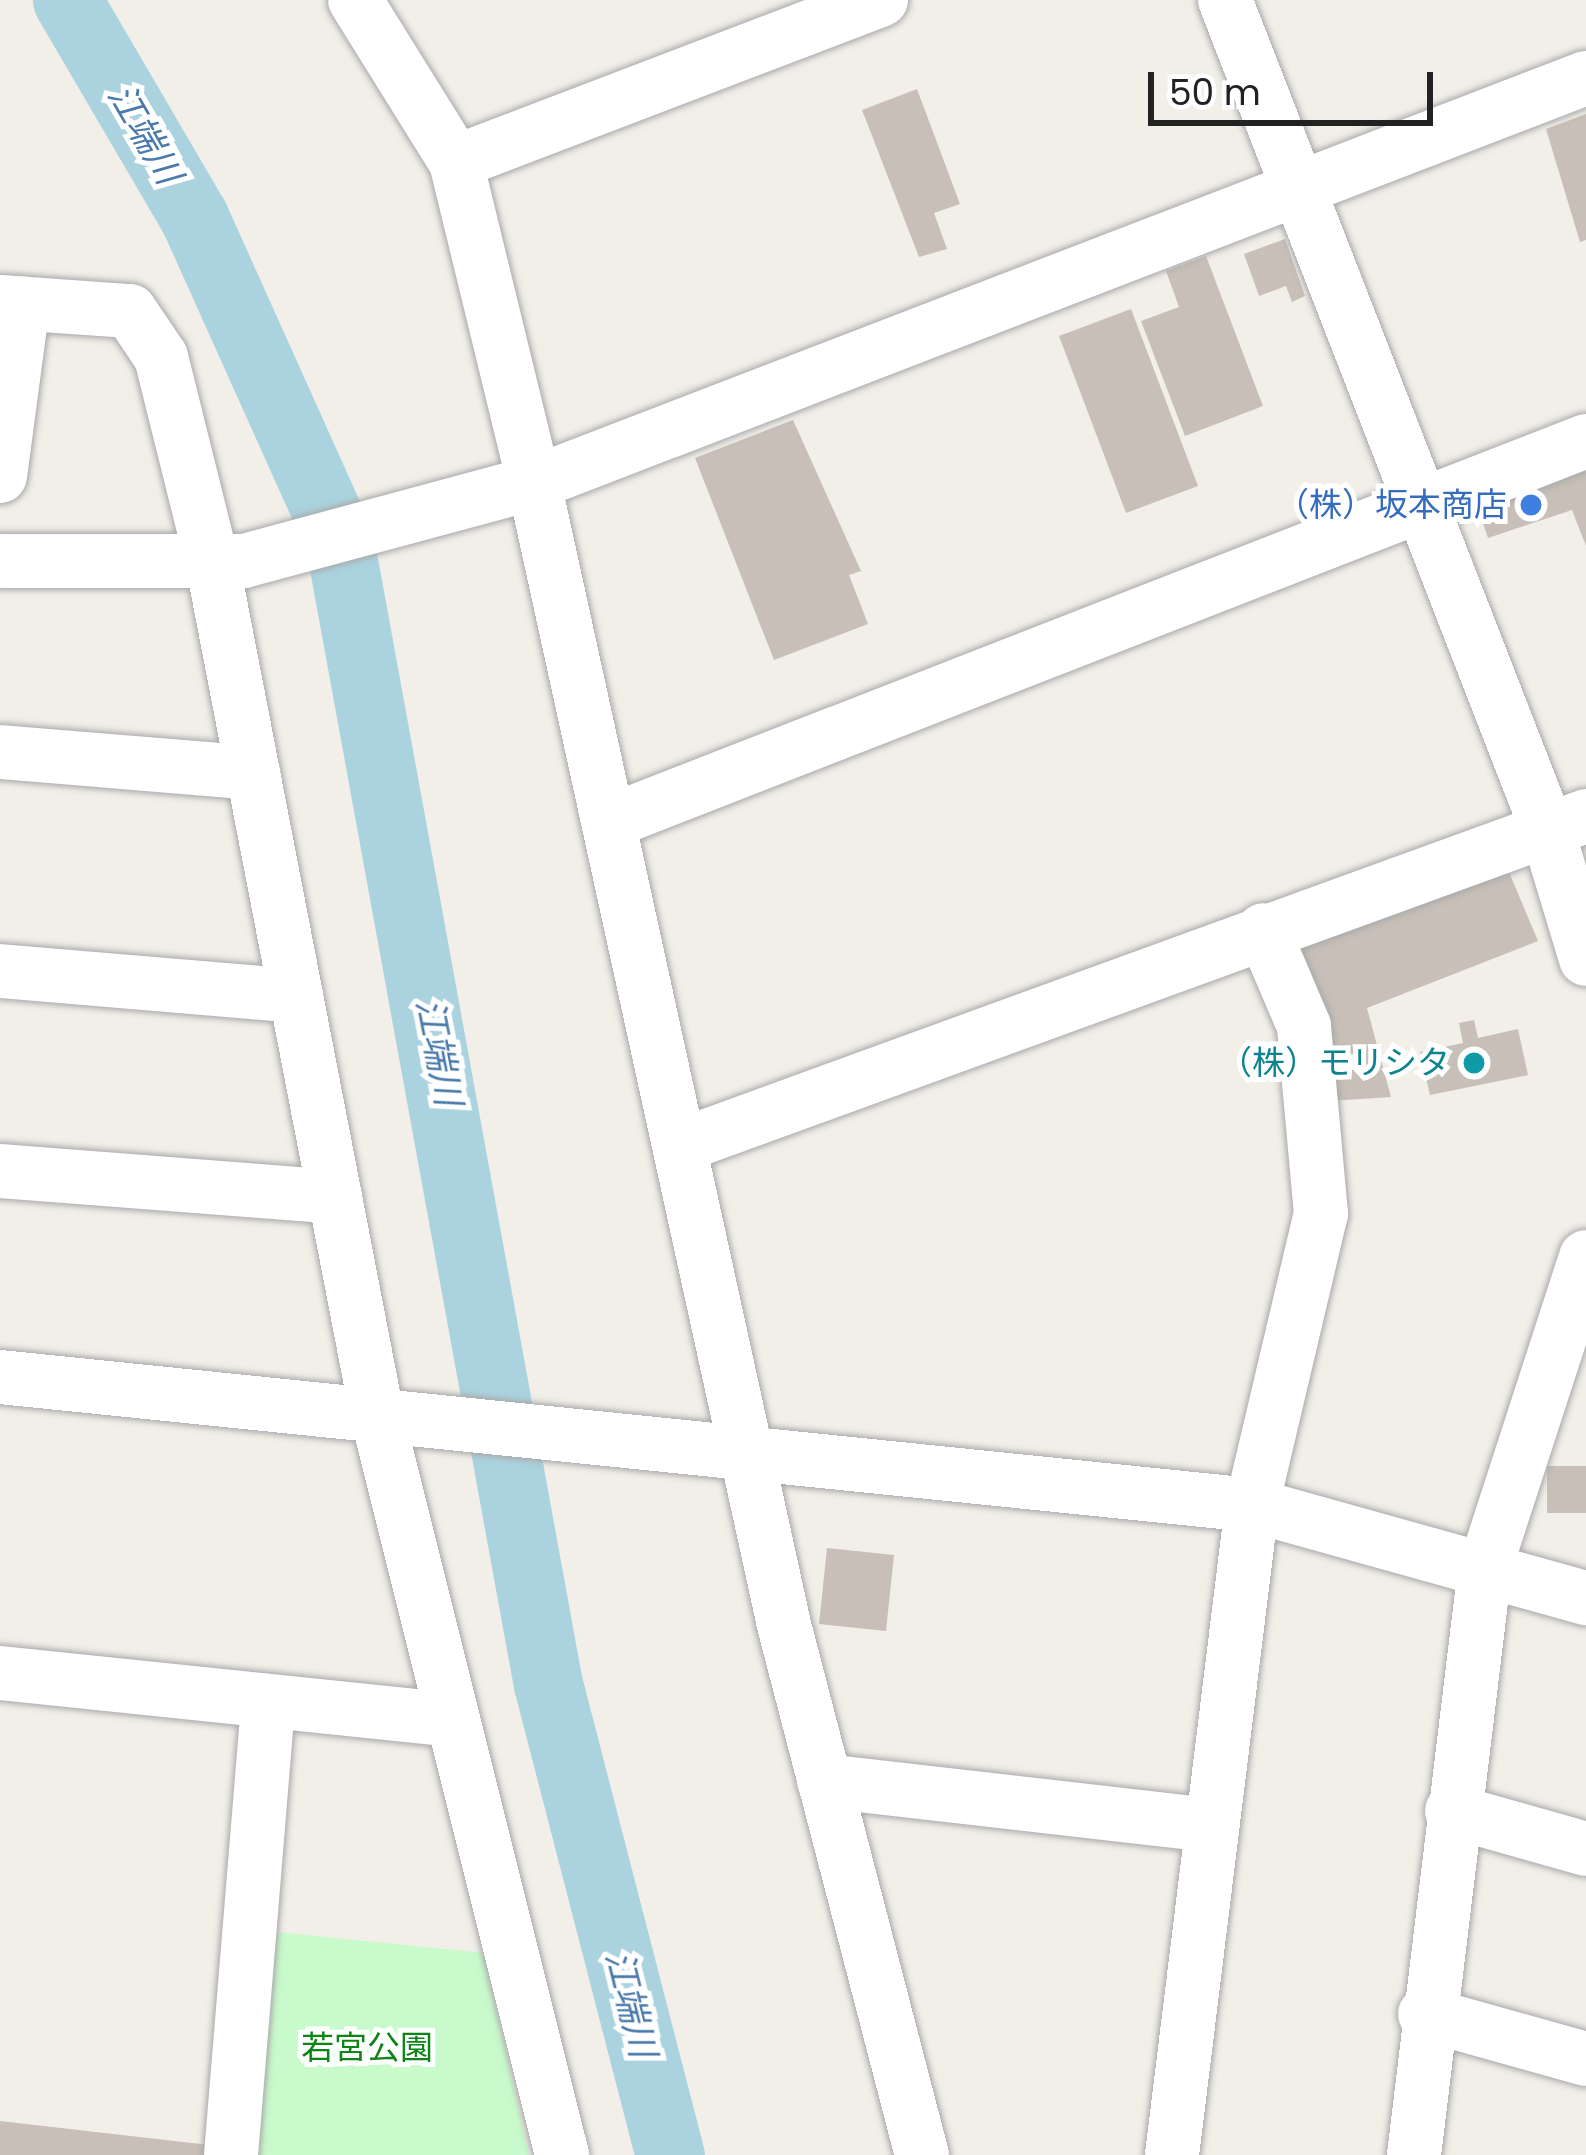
<!DOCTYPE html>
<meta charset="utf-8">
<style>
body{margin:0}
#map{position:relative;width:1586px;height:2155px;overflow:hidden;background:#f2efe9;font-family:Poppins,"Noto Sans JP",sans-serif}
div>[style]{position:absolute}
.park>*{inset:0;background:#c8facc}
.river>*{height:69px;margin:-34.5px;padding:0 34.5px;transform-origin:34.5px;border-radius:34.5px;background:#aad3df}
.building>*{inset:0;background:#c7bfb8}
.roads{filter:drop-shadow(0 0 3px #a9a9a9) drop-shadow(0 0 3px #a9a9a9)}
.minor>*{height:54px;margin:-27px;padding:0 27px;transform-origin:27px;border-radius:27px;background:#fff}
.dots>*{width:33px;height:33px;translate:-50% -50%;box-sizing:border-box;border:6px solid #fff;border-radius:50%}
span{translate:-50% -50%;white-space:nowrap;text-align:center;line-height:1.15;-webkit-text-stroke:10px #fff;paint-order:stroke}
.shop-label{font-size:33px;color:#366cbe}
.right{translate:-100% -50%;text-align:right}
.culture-label{font-size:33px;color:#0d838f}
.park-label{font-size:33px;color:#0c8416}
.water-label{font-size:36px;color:#4a7aab;font-style:italic}
.scale{position:absolute;left:1148px;top:72px;width:285px;height:54px;box-sizing:border-box;border:6px solid #222;border-top:0;padding-left:15px;font-size:36px;line-height:42px;white-space:nowrap;color:#222;-webkit-text-stroke:9px #fff;paint-order:stroke}
</style>
<div id="map">
<div class="park">
<i style="clip-path:polygon(266px 1931px,484px 1953px,529px 2155px,248px 2155px)"></i>
</div>
<div class="river">
<i style="left:67px;top:0;width:251px;rotate:59.7deg"></i>
<i style="left:194px;top:217px;width:353px;rotate:65.8deg"></i>
<i style="left:339px;top:539px;width:1164px;rotate:79.66deg"></i>
<i style="left:548px;top:1684px;width:487px;rotate:75.5deg"></i>
</div>
<div class="building">
<i style="clip-path:polygon(917px 89px,960px 204px,934px 213px,947px 249px,919px 257px,862px 110px)"></i>
<i style="clip-path:polygon(1586px 114px,1586px 240px,1580px 242px,1546px 129px)"></i>
<i style="clip-path:polygon(1285px 239px,1305px 296px,1292px 302px,1286px 286px,1259px 296px,1244px 254px)"></i>
<i style="clip-path:polygon(1206px 256px,1263px 406px,1185px 436px,1141px 321px,1179px 307px,1166px 271px)"></i>
<i style="clip-path:polygon(1131px 309px,1198px 486px,1126px 513px,1059px 336px)"></i>
<i style="clip-path:polygon(793px 420px,861px 571px,849px 575px,868px 624px,774px 660px,695px 458px)"></i>
<i style="clip-path:polygon(1586px 457px,1586px 546px,1572px 510px,1488px 538px,1475px 500px)"></i>
<i style="clip-path:polygon(1504px 860px,1538px 941px,1367px 1008px,1391px 1097px,1329px 1101px,1292px 941px)"></i>
<i style="clip-path:polygon(1474px 1020px,1478px 1038px,1518px 1029px,1528px 1075px,1430px 1095px,1420px 1052px,1463px 1043px,1459px 1023px)"></i>
<i style="clip-path:polygon(1547px 1466px,1586px 1466px,1586px 1513px,1547px 1513px)"></i>
<i style="clip-path:polygon(827px 1548px,894px 1555px,886px 1631px,819px 1624px)"></i>
<i style="clip-path:polygon(0 2121px,218px 2146px,217px 2155px,0 2155px)"></i>
</div>
<div class="roads">
<div class="minor">
<i style="left:355px;top:0;width:191px;rotate:58.1deg"></i>
<i style="left:456px;top:162px;width:330px;rotate:76.3deg"></i>
<i style="left:534px;top:483px;width:1127px;rotate:-21.06deg"></i>
<i style="left:1225px;top:0;width:883px;rotate:68.75deg"></i>
<i style="left:1545px;top:823px;width:142px;rotate:73.2deg"></i>
<i style="left:456px;top:162px;width:455px;rotate:-20.9deg"></i>
<i style="left:0;top:302px;width:130px;rotate:4deg"></i>
<i style="left:130px;top:311px;width:55px;rotate:56deg"></i>
<i style="left:161px;top:357px;width:210px;rotate:76deg"></i>
<i style="left:212px;top:561px;width:870px;rotate:79.06deg"></i>
<i style="left:377px;top:1415px;width:763px;rotate:75.96deg"></i>
<i style="left:0;top:476px;width:174px;rotate:-82.4deg"></i>
<i style="left:0;top:561px;width:244px"></i>
<i style="left:244px;top:561px;width:300px;rotate:-15.1deg"></i>
<i style="left:534px;top:483px;width:1169px;rotate:77.65deg"></i>
<i style="left:784px;top:1625px;width:548px;rotate:75.41deg"></i>
<i style="left:0;top:752px;width:254px;rotate:4.7deg"></i>
<i style="left:609px;top:822px;width:1049px;rotate:-21.3deg"></i>
<i style="left:0;top:971px;width:297px;rotate:4.8deg"></i>
<i style="left:685px;top:1144px;width:959px;rotate:-20deg"></i>
<i style="left:0;top:1171px;width:336px;rotate:4.4deg"></i>
<i style="left:0;top:1377px;width:1259px;rotate:5.84deg"></i>
<i style="left:1252px;top:1505px;width:347px;rotate:15.6deg"></i>
<i style="left:0;top:1673px;width:455px;rotate:5.9deg"></i>
<i style="left:824px;top:1781px;width:389px;rotate:6.5deg"></i>
<i style="left:1452px;top:1811px;width:139px;rotate:15.8deg"></i>
<i style="left:1425px;top:2014px;width:167px;rotate:15.6deg"></i>
<i style="left:231px;top:2155px;width:454px;rotate:-85.3deg"></i>
<i style="left:1172px;top:2155px;width:655px;rotate:-82.98deg"></i>
<i style="left:1252px;top:1505px;width:299px;rotate:-76.7deg"></i>
<i style="left:1321px;top:1214px;width:189px;rotate:-95.2deg"></i>
<i style="left:1304px;top:1026px;width:104px;rotate:-113.1deg"></i>
<i style="left:1414px;top:2155px;width:591px;rotate:-83.1deg"></i>
<i style="left:1485px;top:1568px;width:327px;rotate:-72deg"></i>
</div>
</div>
<div class="dots">
<i style="left:1531px;top:505px;background:#3f7fe0"></i>
<i style="left:1474px;top:1063px;background:#0f9aa8"></i>
</div>
<div class="shop-label">
<span class="right" style="left:1507px;top:505px">（株）坂本商店</span>
</div>
<div class="culture-label">
<span class="right" style="left:1450px;top:1063px">（株）モリシタ</span>
</div>
<div class="park-label">
<span style="left:367px;top:2048px">若宮公園</span>
</div>
<div class="water-label">
<span style="left:145px;top:134px;rotate:60deg">江端川</span>
<span style="left:439px;top:1052px;rotate:79deg">江端川</span>
<span style="left:631px;top:2004px;rotate:76deg">江端川</span>
</div>
<div class="scale">50 m</div>
</div>
